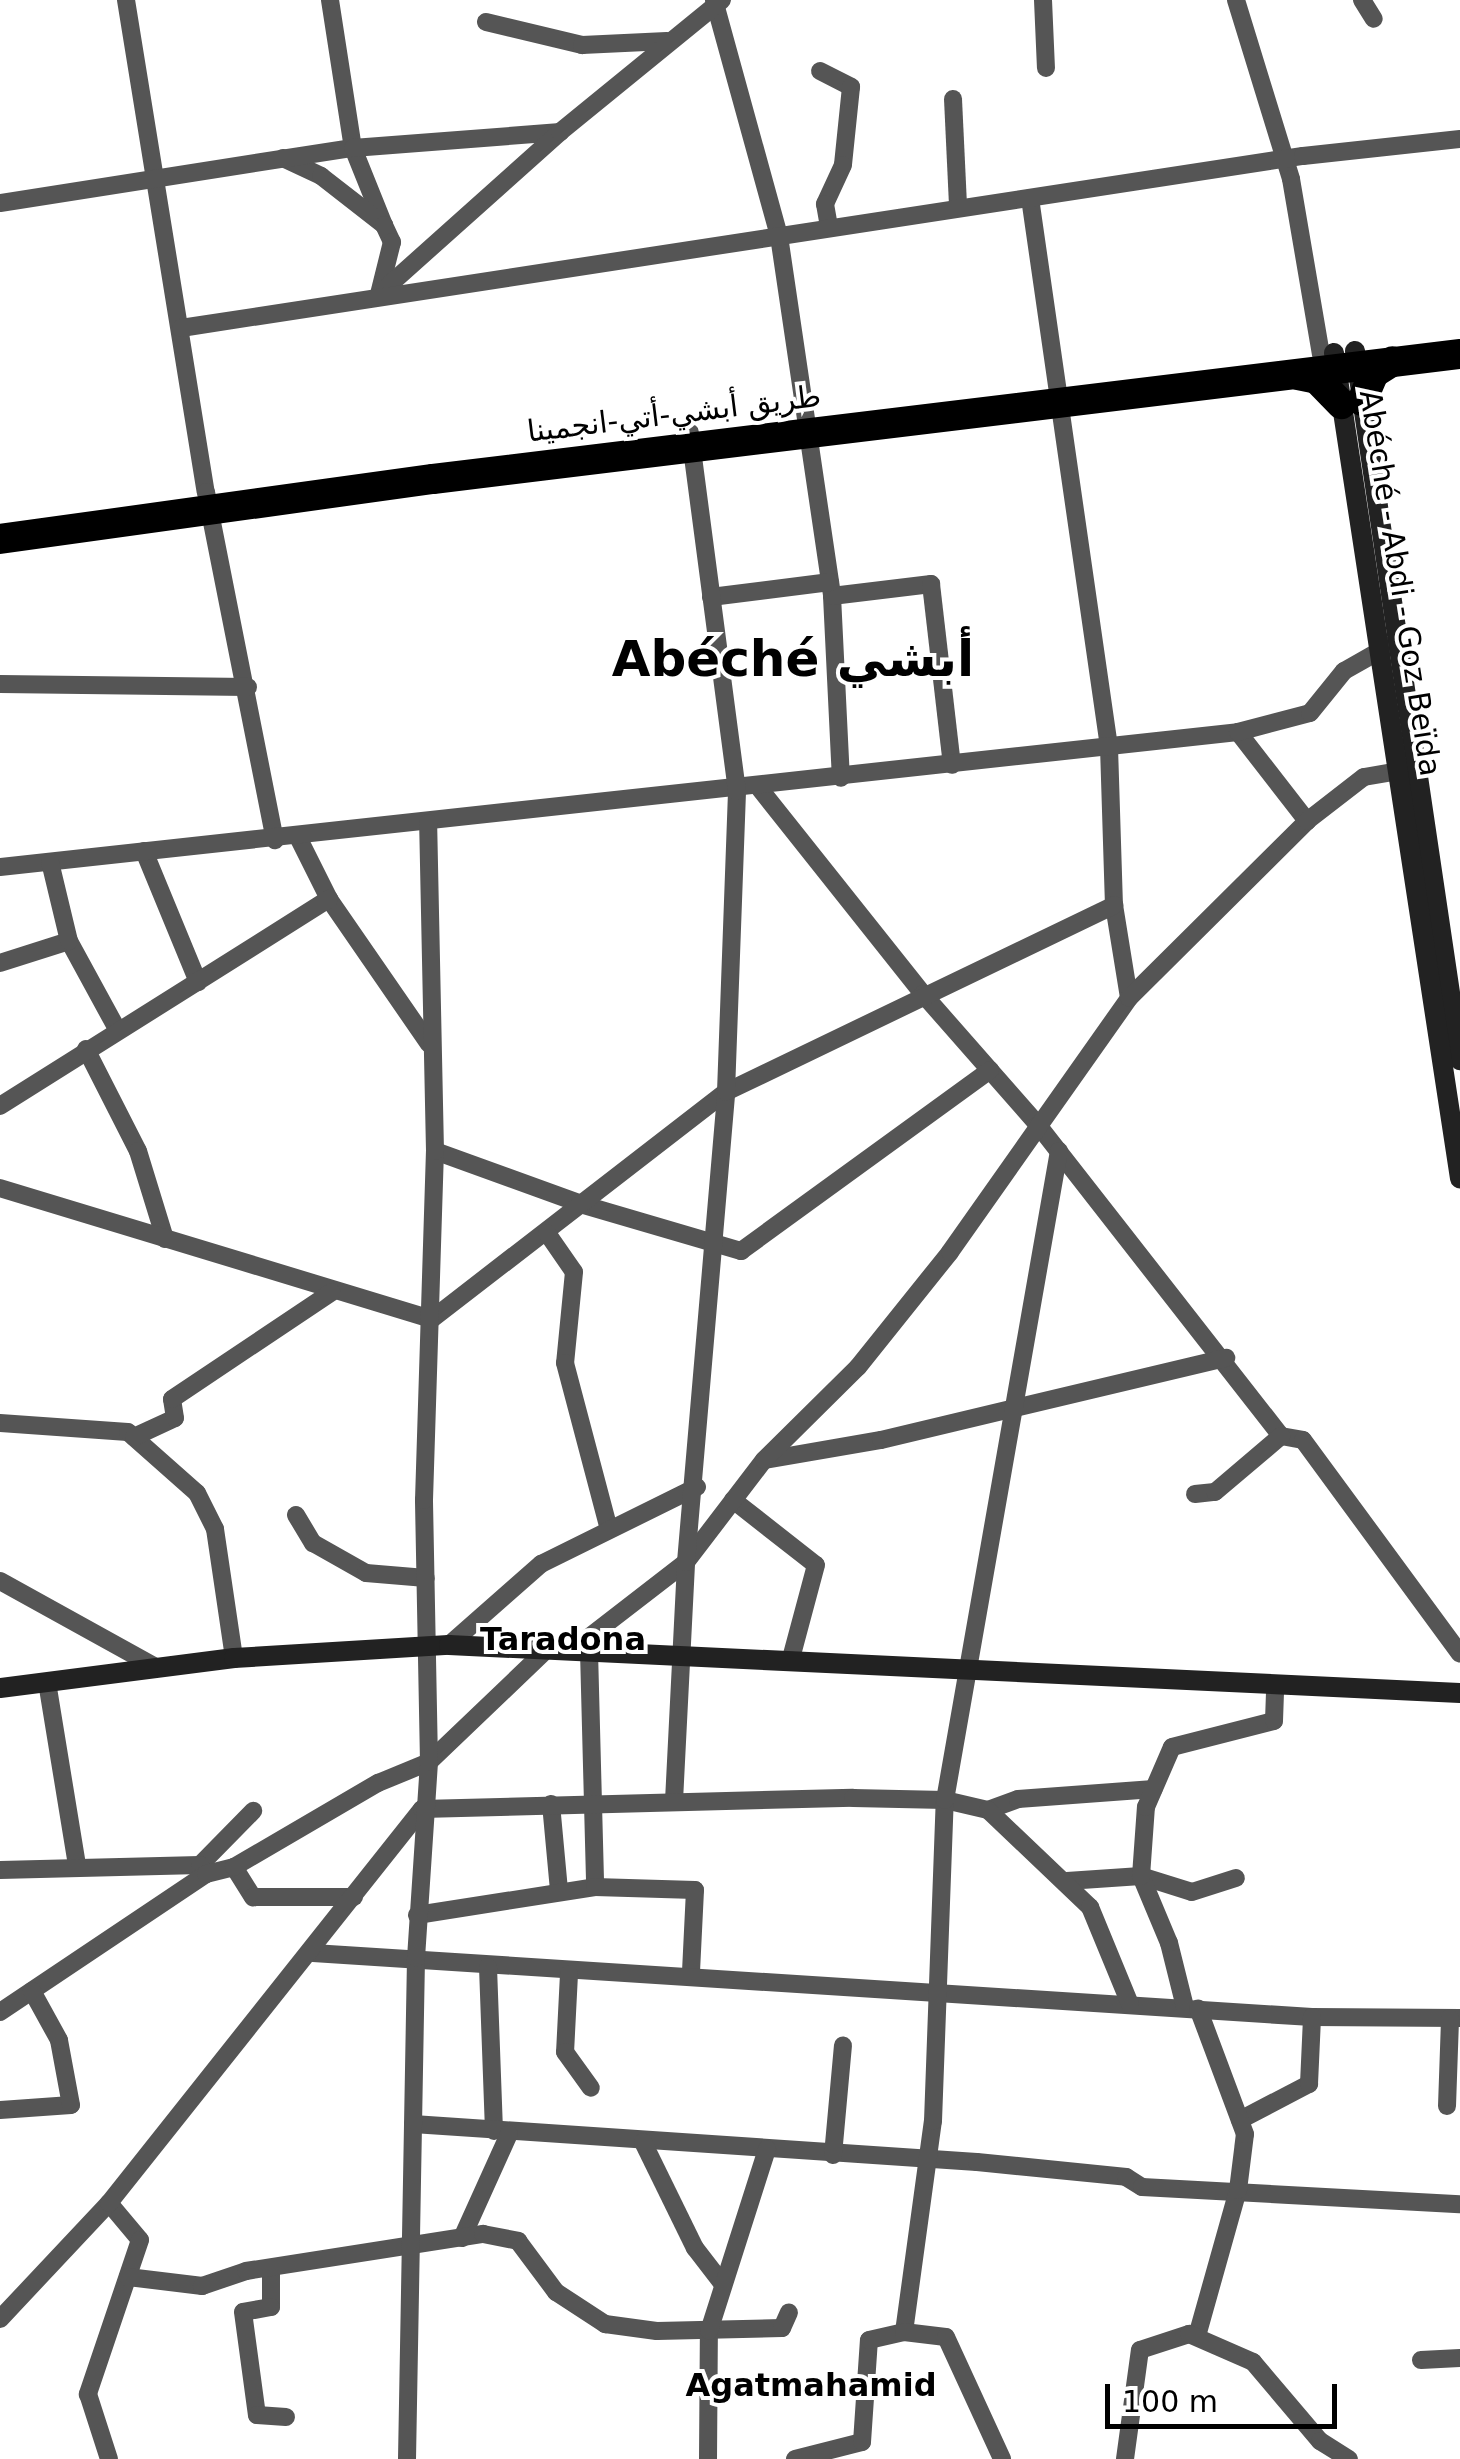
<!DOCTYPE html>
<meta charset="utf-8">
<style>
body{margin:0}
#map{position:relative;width:1460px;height:2459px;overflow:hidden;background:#fff;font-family:"DejaVu Sans",Vazirmatn,sans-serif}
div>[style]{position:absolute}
.street>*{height:18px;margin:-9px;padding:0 9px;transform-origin:9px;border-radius:9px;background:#555}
.secondary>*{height:20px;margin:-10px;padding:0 10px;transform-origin:10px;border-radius:10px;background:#222}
.highway>*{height:30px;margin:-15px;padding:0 15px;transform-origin:15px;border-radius:15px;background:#000}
span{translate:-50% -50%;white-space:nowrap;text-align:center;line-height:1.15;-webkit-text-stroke:8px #fff;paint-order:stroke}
.street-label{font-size:30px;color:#000}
.neighbourhood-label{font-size:32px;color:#000;font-weight:700}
.town-label{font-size:50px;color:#000;font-weight:700}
.scale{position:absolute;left:1105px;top:2384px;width:232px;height:45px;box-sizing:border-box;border:5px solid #000;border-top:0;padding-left:12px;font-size:30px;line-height:35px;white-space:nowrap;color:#000;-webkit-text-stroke:8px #fff;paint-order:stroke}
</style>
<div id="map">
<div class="street">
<i style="left:126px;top:0;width:498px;rotate:80.8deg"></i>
<i style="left:206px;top:492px;width:355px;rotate:78.8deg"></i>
<i style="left:330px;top:0;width:150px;rotate:81.2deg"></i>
<i style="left:353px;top:148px;width:83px;rotate:68.1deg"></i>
<i style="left:714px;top:0;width:245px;rotate:74.6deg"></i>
<i style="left:779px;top:236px;width:364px;rotate:81.6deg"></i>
<i style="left:832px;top:596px;width:182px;rotate:87.2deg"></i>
<i style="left:1043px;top:0;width:68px;rotate:87.5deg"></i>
<i style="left:1236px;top:0;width:187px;rotate:72.9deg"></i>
<i style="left:1291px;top:179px;width:178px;rotate:80.3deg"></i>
<i style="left:1362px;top:0;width:22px;rotate:58deg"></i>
<i style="left:486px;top:22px;width:99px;rotate:13.5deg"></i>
<i style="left:582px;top:45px;width:85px;rotate:-2.7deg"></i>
<i style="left:820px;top:71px;width:35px;rotate:27deg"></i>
<i style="left:851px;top:87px;width:78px;rotate:95.9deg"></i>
<i style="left:843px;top:165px;width:43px;rotate:114.8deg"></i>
<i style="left:825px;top:204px;width:23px;rotate:80deg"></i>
<i style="left:953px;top:99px;width:108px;rotate:87.3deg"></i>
<i style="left:283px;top:158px;width:42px;rotate:25.3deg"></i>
<i style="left:321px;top:176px;width:80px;rotate:37.9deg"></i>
<i style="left:384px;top:225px;width:19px;rotate:65deg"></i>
<i style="left:392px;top:242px;width:54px;rotate:104deg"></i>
<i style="left:1030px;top:198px;width:555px;rotate:81.81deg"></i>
<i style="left:1109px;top:747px;width:158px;rotate:88.2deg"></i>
<i style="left:1114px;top:905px;width:94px;rotate:80.8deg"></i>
<i style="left:0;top:203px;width:357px;rotate:-8.9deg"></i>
<i style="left:353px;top:148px;width:208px;rotate:-4.4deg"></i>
<i style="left:379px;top:294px;width:243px;rotate:-41.8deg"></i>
<i style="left:560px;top:132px;width:209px;rotate:-39.2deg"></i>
<i style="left:181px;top:328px;width:1135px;rotate:-8.72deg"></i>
<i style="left:1303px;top:156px;width:158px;rotate:-6.2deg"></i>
<i style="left:832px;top:596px;width:100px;rotate:-6.9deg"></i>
<i style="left:931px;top:584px;width:182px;rotate:83.4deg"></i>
<i style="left:711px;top:597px;width:120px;rotate:-7.2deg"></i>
<i style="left:0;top:684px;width:248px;rotate:0.7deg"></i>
<i style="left:1238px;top:732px;width:113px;rotate:52.2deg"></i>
<i style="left:760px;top:789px;width:262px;rotate:51.5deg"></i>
<i style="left:923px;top:994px;width:174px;rotate:48.7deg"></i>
<i style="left:1038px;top:1125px;width:395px;rotate:52deg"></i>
<i style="left:1281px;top:1436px;width:22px;rotate:10deg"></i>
<i style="left:1303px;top:1440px;width:265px;rotate:53.7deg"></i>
<i style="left:298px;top:837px;width:69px;rotate:63.4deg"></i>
<i style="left:329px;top:899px;width:176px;rotate:55.4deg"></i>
<i style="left:144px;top:851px;width:142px;rotate:67.6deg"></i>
<i style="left:0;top:867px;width:1245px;rotate:-6.22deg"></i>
<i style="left:1238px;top:732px;width:74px;rotate:-14.8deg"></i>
<i style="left:1310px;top:713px;width:54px;rotate:-51deg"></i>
<i style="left:1344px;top:671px;width:51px;rotate:-29.6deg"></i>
<i style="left:69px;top:941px;width:100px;rotate:61.4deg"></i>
<i style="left:0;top:963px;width:72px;rotate:-17.7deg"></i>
<i style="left:69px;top:941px;width:81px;rotate:-103.5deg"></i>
<i style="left:86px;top:1049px;width:114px;rotate:63deg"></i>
<i style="left:138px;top:1151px;width:92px;rotate:72.9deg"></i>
<i style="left:0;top:1106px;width:389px;rotate:-32.2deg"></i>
<i style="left:435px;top:1151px;width:158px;rotate:19.9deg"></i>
<i style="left:584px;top:1205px;width:164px;rotate:16.3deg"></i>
<i style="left:741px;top:1251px;width:308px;rotate:-36deg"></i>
<i style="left:0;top:1188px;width:451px;rotate:16.9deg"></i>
<i style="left:432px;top:1319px;width:371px;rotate:-37.7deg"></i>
<i style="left:726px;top:1092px;width:431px;rotate:-25.7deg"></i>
<i style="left:547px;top:1233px;width:47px;rotate:55.3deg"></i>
<i style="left:574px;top:1272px;width:91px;rotate:95.6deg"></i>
<i style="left:565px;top:1363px;width:169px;rotate:75.2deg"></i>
<i style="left:0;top:1423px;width:128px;rotate:4deg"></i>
<i style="left:128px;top:1432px;width:92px;rotate:41.5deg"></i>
<i style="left:197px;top:1493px;width:40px;rotate:63.4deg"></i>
<i style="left:215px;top:1529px;width:130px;rotate:81.6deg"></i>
<i style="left:134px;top:1437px;width:45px;rotate:-24.9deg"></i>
<i style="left:175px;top:1418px;width:19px;rotate:-99deg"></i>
<i style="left:172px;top:1399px;width:192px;rotate:-33.8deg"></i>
<i style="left:765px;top:1460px;width:118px;rotate:-9.8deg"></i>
<i style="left:881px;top:1440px;width:355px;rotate:-13.4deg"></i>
<i style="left:1195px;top:1494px;width:20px;rotate:-6deg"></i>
<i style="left:1215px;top:1492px;width:87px;rotate:-40.3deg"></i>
<i style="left:733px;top:1500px;width:105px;rotate:38.1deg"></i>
<i style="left:816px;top:1565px;width:100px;rotate:105deg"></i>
<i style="left:296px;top:1515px;width:33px;rotate:59deg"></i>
<i style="left:313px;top:1543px;width:61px;rotate:29.5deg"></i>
<i style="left:366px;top:1573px;width:60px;rotate:4.8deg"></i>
<i style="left:0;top:1581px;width:178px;rotate:28.9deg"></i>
<i style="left:449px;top:1645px;width:123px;rotate:-41.4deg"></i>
<i style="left:541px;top:1564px;width:174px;rotate:-26.3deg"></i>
<i style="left:571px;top:1651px;width:145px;rotate:-37.7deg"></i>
<i style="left:686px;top:1562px;width:128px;rotate:-52.6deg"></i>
<i style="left:764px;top:1460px;width:132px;rotate:-44.7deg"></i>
<i style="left:858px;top:1367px;width:147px;rotate:-51.3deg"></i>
<i style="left:950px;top:1252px;width:311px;rotate:-54.8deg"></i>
<i style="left:1129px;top:998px;width:251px;rotate:-44.8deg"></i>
<i style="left:1307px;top:821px;width:72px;rotate:-37.7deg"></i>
<i style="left:1364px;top:777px;width:48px;rotate:-9.7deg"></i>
<i style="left:589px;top:1651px;width:236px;rotate:88.5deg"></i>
<i style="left:47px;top:1682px;width:186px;rotate:80.7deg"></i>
<i style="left:674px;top:1801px;width:239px;rotate:-87.1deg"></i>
<i style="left:686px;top:1562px;width:472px;rotate:-85.1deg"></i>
<i style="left:726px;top:1092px;width:301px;rotate:-87.9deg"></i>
<i style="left:737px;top:791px;width:362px;rotate:-97.5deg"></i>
<i style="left:551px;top:1804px;width:87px;rotate:84.7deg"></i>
<i style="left:988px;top:1810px;width:32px;rotate:-20deg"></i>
<i style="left:1018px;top:1799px;width:136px;rotate:-4.2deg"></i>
<i style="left:200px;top:1865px;width:76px;rotate:-45.5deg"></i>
<i style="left:234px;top:1867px;width:36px;rotate:58deg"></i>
<i style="left:253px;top:1897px;width:101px"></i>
<i style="left:0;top:1870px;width:200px;rotate:-1.4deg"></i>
<i style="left:200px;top:1865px;width:11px;rotate:56deg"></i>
<i style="left:1067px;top:1881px;width:74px;rotate:-3.9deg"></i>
<i style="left:1141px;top:1876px;width:53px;rotate:17.4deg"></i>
<i style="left:1192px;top:1892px;width:46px;rotate:-17.7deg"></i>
<i style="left:417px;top:1915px;width:180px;rotate:-8.9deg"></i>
<i style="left:595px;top:1887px;width:100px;rotate:1.7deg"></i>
<i style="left:695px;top:1890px;width:83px;rotate:92.8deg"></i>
<i style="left:313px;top:1953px;width:1001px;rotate:3.67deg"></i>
<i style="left:1312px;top:2017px;width:148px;rotate:0.4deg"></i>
<i style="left:488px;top:1967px;width:164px;rotate:87.9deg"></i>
<i style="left:569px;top:1974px;width:78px;rotate:92.9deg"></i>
<i style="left:565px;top:2052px;width:44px;rotate:54.2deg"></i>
<i style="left:1185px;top:2007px;width:66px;rotate:-104deg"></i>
<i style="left:1169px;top:1943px;width:73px;rotate:-112.7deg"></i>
<i style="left:1141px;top:1876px;width:69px;rotate:-85.9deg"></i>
<i style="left:1146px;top:1807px;width:65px;rotate:-66.6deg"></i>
<i style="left:1172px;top:1747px;width:105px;rotate:-14.3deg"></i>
<i style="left:1274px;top:1721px;width:37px;rotate:-88deg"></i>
<i style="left:0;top:2012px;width:248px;rotate:-33.8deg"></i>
<i style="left:206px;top:1874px;width:29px;rotate:-14deg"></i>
<i style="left:234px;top:1867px;width:167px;rotate:-30.3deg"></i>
<i style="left:378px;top:1783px;width:55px;rotate:-22.4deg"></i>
<i style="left:429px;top:1762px;width:162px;rotate:-43.7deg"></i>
<i style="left:1447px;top:2106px;width:88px;rotate:-88deg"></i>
<i style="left:0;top:2110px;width:71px;rotate:-4deg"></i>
<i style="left:71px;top:2105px;width:66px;rotate:-100.5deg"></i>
<i style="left:59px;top:2040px;width:56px;rotate:-118.9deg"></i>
<i style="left:1240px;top:2120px;width:78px;rotate:-27.6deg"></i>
<i style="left:1309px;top:2084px;width:67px;rotate:-87.4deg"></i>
<i style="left:413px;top:2124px;width:565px;rotate:3.85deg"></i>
<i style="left:977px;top:2162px;width:150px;rotate:5.7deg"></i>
<i style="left:1126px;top:2177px;width:19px;rotate:32deg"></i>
<i style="left:1142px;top:2187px;width:318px;rotate:3.1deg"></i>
<i style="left:643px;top:2142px;width:118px;rotate:63.9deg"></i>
<i style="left:695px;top:2248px;width:44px;rotate:52.4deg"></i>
<i style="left:833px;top:2155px;width:110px;rotate:-84.8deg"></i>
<i style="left:109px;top:2203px;width:48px;rotate:50deg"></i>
<i style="left:140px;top:2240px;width:163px;rotate:108.7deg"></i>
<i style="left:88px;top:2394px;width:68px;rotate:72.1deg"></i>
<i style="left:462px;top:2238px;width:114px;rotate:-65.7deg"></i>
<i style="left:271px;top:2270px;width:37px;rotate:90deg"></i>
<i style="left:271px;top:2307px;width:28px;rotate:170deg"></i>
<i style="left:243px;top:2312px;width:104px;rotate:82.3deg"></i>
<i style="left:257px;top:2415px;width:29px;rotate:4deg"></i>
<i style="left:128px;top:2277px;width:75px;rotate:6.9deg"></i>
<i style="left:202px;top:2286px;width:46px;rotate:-18.8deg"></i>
<i style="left:246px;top:2271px;width:240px;rotate:-8.9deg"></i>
<i style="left:483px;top:2234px;width:36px;rotate:11deg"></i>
<i style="left:518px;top:2241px;width:64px;rotate:53.3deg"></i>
<i style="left:556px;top:2292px;width:59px;rotate:33.1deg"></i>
<i style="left:605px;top:2324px;width:52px;rotate:7.7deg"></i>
<i style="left:657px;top:2331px;width:125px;rotate:-1.4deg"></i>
<i style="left:782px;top:2328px;width:17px;rotate:-66deg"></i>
<i style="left:0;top:2319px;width:159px;rotate:-46.8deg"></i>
<i style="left:109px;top:2203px;width:503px;rotate:-51.54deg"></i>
<i style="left:422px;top:1809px;width:431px;rotate:-1.5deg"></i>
<i style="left:853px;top:1798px;width:92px;rotate:1.2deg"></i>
<i style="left:945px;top:1800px;width:44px;rotate:13.1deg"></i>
<i style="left:988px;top:1810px;width:141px;rotate:43.6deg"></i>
<i style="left:1090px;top:1907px;width:105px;rotate:67.6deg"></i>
<i style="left:904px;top:2332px;width:213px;rotate:-82.2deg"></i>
<i style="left:933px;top:2121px;width:321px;rotate:-87.9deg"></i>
<i style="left:945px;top:1800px;width:659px;rotate:-80.04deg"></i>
<i style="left:1197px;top:2336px;width:152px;rotate:-74.3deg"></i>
<i style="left:1238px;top:2190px;width:56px;rotate:-82.9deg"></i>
<i style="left:1245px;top:2134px;width:134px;rotate:-110.5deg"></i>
<i style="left:1421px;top:2360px;width:39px;rotate:-3deg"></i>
<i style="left:407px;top:2459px;width:501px;rotate:-88.97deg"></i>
<i style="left:416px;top:1958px;width:196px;rotate:-86.2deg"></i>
<i style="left:429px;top:1762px;width:262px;rotate:-91.1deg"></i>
<i style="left:424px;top:1500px;width:349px;rotate:-88.2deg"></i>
<i style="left:435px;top:1151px;width:328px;rotate:-91.2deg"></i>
<i style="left:708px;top:2459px;width:128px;rotate:-89.6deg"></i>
<i style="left:709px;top:2331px;width:191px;rotate:-72.3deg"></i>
<i style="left:795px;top:2459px;width:69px;rotate:-14.2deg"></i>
<i style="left:862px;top:2442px;width:102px;rotate:-86.1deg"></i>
<i style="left:869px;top:2340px;width:36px;rotate:-13deg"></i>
<i style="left:904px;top:2332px;width:42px;rotate:6.8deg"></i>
<i style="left:946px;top:2337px;width:134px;rotate:65.3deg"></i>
<i style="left:1125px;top:2459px;width:110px;rotate:-82.2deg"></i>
<i style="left:1140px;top:2350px;width:52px;rotate:-18.1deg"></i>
<i style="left:1189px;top:2334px;width:70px;rotate:23.6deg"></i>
<i style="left:1253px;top:2362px;width:104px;rotate:49.7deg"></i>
<i style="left:1320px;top:2441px;width:34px;rotate:32deg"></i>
</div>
<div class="secondary">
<i style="left:1355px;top:351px;width:717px;rotate:81.58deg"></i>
<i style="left:1334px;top:353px;width:835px;rotate:81.32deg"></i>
<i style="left:0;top:1688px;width:236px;rotate:-7.3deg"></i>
<i style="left:234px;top:1658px;width:215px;rotate:-3.5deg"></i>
<i style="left:449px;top:1645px;width:1012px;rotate:2.72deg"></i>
</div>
<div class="highway">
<i style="left:1298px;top:375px;width:19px;rotate:12deg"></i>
<i style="left:1317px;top:379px;width:35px;rotate:46deg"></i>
<i style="left:1362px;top:401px;width:30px;rotate:-67deg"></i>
<i style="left:1374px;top:373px;width:22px;rotate:-32deg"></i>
<i style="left:0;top:539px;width:437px;rotate:-7.9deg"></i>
<i style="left:433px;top:479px;width:1035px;rotate:-6.94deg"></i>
</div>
<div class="street-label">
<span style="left:674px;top:414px;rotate:-7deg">طريق أبشي-أتي-انجمينا</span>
<span style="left:1400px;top:583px;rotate:81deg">Abéché - Abdi - Goz Beïda</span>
</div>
<div class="neighbourhood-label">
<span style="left:563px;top:1639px">Taradona</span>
<span style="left:811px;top:2385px">Agatmahamid</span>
</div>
<div class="town-label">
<span style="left:793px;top:660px">Abéché أبشي</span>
</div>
<div class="scale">100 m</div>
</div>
